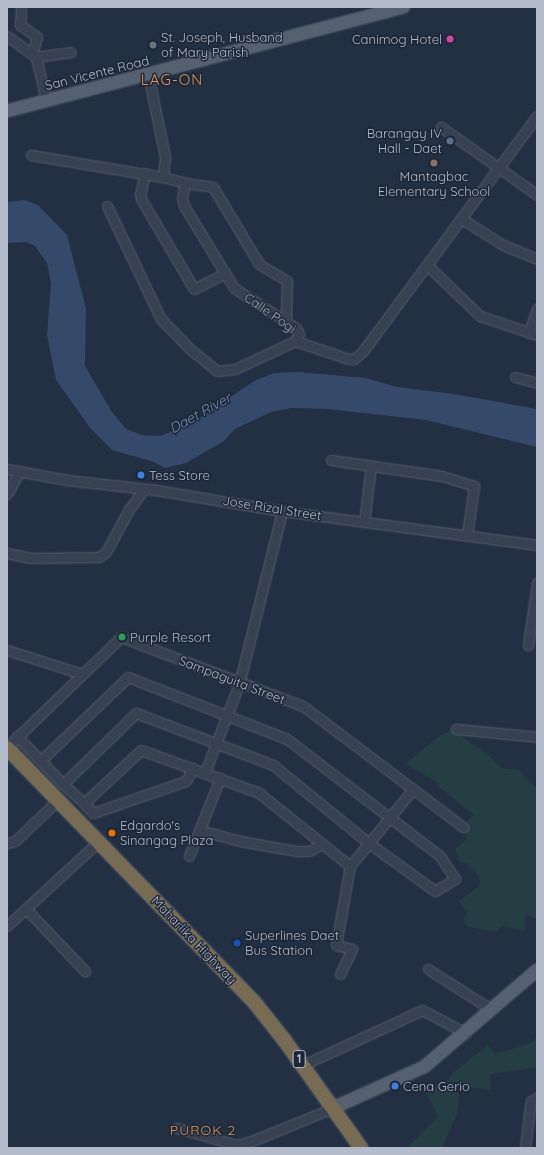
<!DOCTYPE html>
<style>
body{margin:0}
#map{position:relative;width:544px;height:1155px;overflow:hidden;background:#232f42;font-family:Quicksand,sans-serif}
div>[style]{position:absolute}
.green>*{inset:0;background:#253e43}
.water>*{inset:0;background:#35496a}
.roads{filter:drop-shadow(0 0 1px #555f6f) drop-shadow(0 0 1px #555f6f)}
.minor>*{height:9px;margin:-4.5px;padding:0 4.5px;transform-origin:4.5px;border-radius:4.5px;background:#384151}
.major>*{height:12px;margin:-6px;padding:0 6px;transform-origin:6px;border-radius:6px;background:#556071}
.highway>*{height:14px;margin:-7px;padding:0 7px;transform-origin:7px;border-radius:7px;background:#786b54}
.dots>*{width:11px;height:11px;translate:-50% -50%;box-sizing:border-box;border:2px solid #1c2637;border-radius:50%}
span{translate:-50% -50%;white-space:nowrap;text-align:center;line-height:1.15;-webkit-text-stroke:3px #1c2637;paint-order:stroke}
.shield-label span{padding:1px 3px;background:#1c2637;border:1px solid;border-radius:3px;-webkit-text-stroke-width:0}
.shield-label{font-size:12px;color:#b4bccc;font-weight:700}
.poi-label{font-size:13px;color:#b4bccc}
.left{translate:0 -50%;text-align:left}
.right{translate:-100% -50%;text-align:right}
.street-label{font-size:13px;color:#b4bccc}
.water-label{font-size:14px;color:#7991b5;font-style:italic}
.neighbourhood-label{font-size:14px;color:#de995d;letter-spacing:1px}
.quarter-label{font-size:15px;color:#de995d;letter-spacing:1px}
.frame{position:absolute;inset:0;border:8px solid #b4bccc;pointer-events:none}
</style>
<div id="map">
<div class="green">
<i style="clip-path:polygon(457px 729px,457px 734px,484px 751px,502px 768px,519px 770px,537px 789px,537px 919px,526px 914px,525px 931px,502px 926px,498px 931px,489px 931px,468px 927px,463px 921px,467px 913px,459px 901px,478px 887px,480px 882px,479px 876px,466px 863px,460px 863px,455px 849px,466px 840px,467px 821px,474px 815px,439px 787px,437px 782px,405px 764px,439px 736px)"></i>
<i style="clip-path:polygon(537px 1036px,537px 1068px,490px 1074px,491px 1090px,445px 1084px,454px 1072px,488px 1045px,495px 1054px,531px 1043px)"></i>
<i style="clip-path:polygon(436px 1086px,459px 1093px,457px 1114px,442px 1148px,407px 1148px,438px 1116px,426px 1093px)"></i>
</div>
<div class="water">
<i style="clip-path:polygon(25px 200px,38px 205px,67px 235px,86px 308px,85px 366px,112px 412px,126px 429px,142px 435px,161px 436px,197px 420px,254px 381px,274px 373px,298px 372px,366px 378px,397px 387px,454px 394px,537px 409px,537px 447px,426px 420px,328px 409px,292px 408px,271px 412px,235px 429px,224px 441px,186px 463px,165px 468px,154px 462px,112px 450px,91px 429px,56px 380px,47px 335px,51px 283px,47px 263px,35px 246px,26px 242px,7px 243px,7px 202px)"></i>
</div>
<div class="roads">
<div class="minor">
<i style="left:21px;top:7px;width:18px;rotate:93deg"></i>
<i style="left:20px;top:25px;width:21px;rotate:35deg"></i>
<i style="left:37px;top:37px;width:18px;rotate:106deg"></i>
<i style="left:7px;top:36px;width:36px;rotate:36deg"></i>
<i style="left:36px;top:57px;width:44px;rotate:76.9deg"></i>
<i style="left:36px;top:57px;width:35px;rotate:-8deg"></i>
<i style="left:148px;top:74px;width:85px;rotate:78.4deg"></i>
<i style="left:165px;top:157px;width:20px;rotate:96deg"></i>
<i style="left:163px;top:177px;width:23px;rotate:15deg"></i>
<i style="left:185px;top:183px;width:15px;rotate:101deg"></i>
<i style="left:182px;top:198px;width:8px;rotate:76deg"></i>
<i style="left:184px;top:206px;width:96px;rotate:58.6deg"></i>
<i style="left:234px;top:288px;width:74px;rotate:32.8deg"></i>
<i style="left:296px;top:328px;width:7px;rotate:63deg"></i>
<i style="left:299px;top:334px;width:8px;rotate:120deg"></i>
<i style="left:295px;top:341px;width:57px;rotate:18.4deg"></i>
<i style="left:349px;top:359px;width:5px"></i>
<i style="left:354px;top:359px;width:12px;rotate:-42deg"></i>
<i style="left:363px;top:351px;width:292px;rotate:-53.5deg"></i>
<i style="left:441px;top:127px;width:118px;rotate:35.3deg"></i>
<i style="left:31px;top:155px;width:134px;rotate:9.5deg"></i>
<i style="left:145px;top:173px;width:22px;rotate:103deg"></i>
<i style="left:140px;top:194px;width:5px;rotate:79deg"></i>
<i style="left:141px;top:199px;width:104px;rotate:59.5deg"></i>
<i style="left:194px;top:289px;width:35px;rotate:-27deg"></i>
<i style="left:185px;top:183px;width:28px;rotate:8deg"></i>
<i style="left:213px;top:187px;width:90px;rotate:59.1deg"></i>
<i style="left:259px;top:264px;width:33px;rotate:31deg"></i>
<i style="left:287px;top:281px;width:40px;rotate:91.4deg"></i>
<i style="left:107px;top:206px;width:125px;rotate:64.5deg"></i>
<i style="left:161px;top:319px;width:42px;rotate:46deg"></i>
<i style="left:190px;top:349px;width:35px;rotate:39deg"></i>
<i style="left:217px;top:371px;width:18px;rotate:-6deg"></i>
<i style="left:235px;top:369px;width:66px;rotate:-25deg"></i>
<i style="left:462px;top:219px;width:49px;rotate:32.4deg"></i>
<i style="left:503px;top:245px;width:37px;rotate:22deg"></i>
<i style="left:427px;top:265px;width:74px;rotate:43.9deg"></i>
<i style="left:480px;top:316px;width:60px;rotate:18.4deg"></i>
<i style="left:529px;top:333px;width:26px;rotate:-72deg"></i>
<i style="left:515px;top:377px;width:23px;rotate:15deg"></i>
<i style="left:331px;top:460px;width:112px;rotate:8.2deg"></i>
<i style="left:442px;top:476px;width:34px;rotate:17deg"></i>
<i style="left:474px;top:486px;width:49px;rotate:98.1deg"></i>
<i style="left:7px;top:469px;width:61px;rotate:10.4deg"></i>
<i style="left:67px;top:480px;width:90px;rotate:6.4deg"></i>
<i style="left:156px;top:490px;width:128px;rotate:9.5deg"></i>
<i style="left:282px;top:511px;width:257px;rotate:7.6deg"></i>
<i style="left:7px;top:494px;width:26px;rotate:-61deg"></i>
<i style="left:364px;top:522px;width:57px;rotate:-83deg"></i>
<i style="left:7px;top:553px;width:24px;rotate:12deg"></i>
<i style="left:30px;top:558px;width:69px;rotate:-0.8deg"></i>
<i style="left:99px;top:557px;width:9px;rotate:-36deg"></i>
<i style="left:106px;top:552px;width:47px;rotate:-61.8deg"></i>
<i style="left:128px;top:511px;width:27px;rotate:-54deg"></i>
<i style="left:528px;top:645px;width:63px;rotate:-81.7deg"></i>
<i style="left:7px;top:650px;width:79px;rotate:17.7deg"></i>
<i style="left:456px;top:729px;width:81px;rotate:5.6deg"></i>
<i style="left:17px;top:736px;width:66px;rotate:46.2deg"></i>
<i style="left:63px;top:784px;width:102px;rotate:-44.2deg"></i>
<i style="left:136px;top:713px;width:147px;rotate:20.8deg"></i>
<i style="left:273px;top:765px;width:125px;rotate:39.2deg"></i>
<i style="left:370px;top:844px;width:80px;rotate:35.9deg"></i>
<i style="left:435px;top:891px;width:23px;rotate:-31deg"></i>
<i style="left:455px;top:879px;width:27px;rotate:-123deg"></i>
<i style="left:440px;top:856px;width:193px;rotate:-142.6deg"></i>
<i style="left:287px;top:739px;width:171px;rotate:-158.7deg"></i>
<i style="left:128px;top:677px;width:120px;rotate:136.3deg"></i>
<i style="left:7px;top:747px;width:158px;rotate:-44deg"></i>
<i style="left:121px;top:637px;width:195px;rotate:20.8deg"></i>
<i style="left:303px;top:706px;width:201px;rotate:37.1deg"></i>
<i style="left:205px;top:772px;width:94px;rotate:-68.9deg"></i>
<i style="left:239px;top:684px;width:178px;rotate:-76deg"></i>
<i style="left:63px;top:784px;width:28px;rotate:42deg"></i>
<i style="left:84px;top:803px;width:78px;rotate:-42.9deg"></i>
<i style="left:141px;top:750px;width:126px;rotate:20deg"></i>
<i style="left:259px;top:793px;width:117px;rotate:38.7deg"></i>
<i style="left:84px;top:803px;width:13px;rotate:48deg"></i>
<i style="left:93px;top:813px;width:98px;rotate:-19deg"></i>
<i style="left:186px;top:781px;width:15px;rotate:-62deg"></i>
<i style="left:200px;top:830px;width:41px;rotate:15.4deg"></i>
<i style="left:240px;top:841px;width:58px;rotate:10deg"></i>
<i style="left:297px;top:851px;width:12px"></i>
<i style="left:309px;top:851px;width:16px;rotate:-27deg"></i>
<i style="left:7px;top:843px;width:8px;rotate:-14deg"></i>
<i style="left:15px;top:841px;width:59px;rotate:-43.6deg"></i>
<i style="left:189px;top:856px;width:84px;rotate:-68.3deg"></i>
<i style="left:26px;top:909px;width:86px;rotate:46.4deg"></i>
<i style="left:7px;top:926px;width:124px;rotate:-42.7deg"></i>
<i style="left:428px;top:969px;width:76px;rotate:32.6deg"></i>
<i style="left:340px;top:974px;width:28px;rotate:-64deg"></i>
<i style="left:352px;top:949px;width:16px;rotate:-166deg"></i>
<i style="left:336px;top:945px;width:80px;rotate:-80deg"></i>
<i style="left:350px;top:866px;width:99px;rotate:-50.7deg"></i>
<i style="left:303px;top:1065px;width:131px;rotate:-24.8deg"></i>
<i style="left:422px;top:1010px;width:50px;rotate:27.6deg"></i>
<i style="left:177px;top:1128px;width:62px;rotate:15.8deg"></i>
<i style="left:237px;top:1145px;width:16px;rotate:-15deg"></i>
<i style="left:252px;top:1141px;width:87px;rotate:-22.2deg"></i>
<i style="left:525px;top:1148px;width:42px;rotate:-83.2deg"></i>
<i style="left:530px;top:1106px;width:5px;rotate:-79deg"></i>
<i style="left:531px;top:1101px;width:7px;rotate:-27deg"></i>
</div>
<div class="major">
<i style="left:7px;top:111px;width:410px;rotate:-14.7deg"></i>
<i style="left:333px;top:1108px;width:100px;rotate:-24.3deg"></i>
<i style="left:424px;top:1067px;width:149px;rotate:-40.6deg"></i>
</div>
<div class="highway">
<i style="left:7px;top:748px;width:356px;rotate:45.8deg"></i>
<i style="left:255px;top:1003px;width:48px;rotate:51.7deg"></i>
<i style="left:285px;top:1041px;width:131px;rotate:54.6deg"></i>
</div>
</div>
<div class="dots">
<i style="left:450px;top:39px;background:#d1479c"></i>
<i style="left:153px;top:45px;background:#6b7280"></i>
<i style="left:450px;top:141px;background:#5c6f8a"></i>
<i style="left:434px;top:163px;background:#8d6e63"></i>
<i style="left:141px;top:475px;background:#3f7fe0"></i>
<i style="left:122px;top:637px;background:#2e9e5b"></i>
<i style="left:112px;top:833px;background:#e8710a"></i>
<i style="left:237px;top:943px;background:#1a4fb4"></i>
<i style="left:395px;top:1086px;background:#3f7fe0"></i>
</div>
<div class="shield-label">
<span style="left:299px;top:1059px">1</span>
</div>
<div class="poi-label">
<span class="left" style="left:161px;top:45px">St. Joseph, Husband<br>of Mary Parish</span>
<span class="right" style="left:442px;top:39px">Canimog Hotel</span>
<span class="right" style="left:442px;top:141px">Barangay IV<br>Hall - Daet</span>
<span style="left:434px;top:184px">Mantagbac<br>Elementary School</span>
<span class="left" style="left:149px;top:475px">Tess Store</span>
<span class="left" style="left:130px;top:637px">Purple Resort</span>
<span class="left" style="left:120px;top:833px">Edgardo's<br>Sinangag Plaza</span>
<span class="left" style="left:245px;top:943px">Superlines Daet<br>Bus Station</span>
<span class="left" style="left:403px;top:1086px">Cena Gerio</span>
</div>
<div class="street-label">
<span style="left:97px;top:73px;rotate:-14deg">San Vicente Road</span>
<span style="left:270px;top:313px;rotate:35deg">Calle Pogi</span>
<span style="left:272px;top:508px;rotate:9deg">Jose Rizal Street</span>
<span style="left:232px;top:680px;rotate:21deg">Sampaguita Street</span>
<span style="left:194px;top:940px;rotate:46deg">Maharlika Highway</span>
</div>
<div class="water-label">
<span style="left:200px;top:413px;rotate:-29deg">Daet River</span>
</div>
<div class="neighbourhood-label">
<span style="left:203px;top:1130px">PUROK 2</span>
</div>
<div class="quarter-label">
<span style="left:172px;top:80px">LAG-ON</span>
</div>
<div class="frame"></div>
</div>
